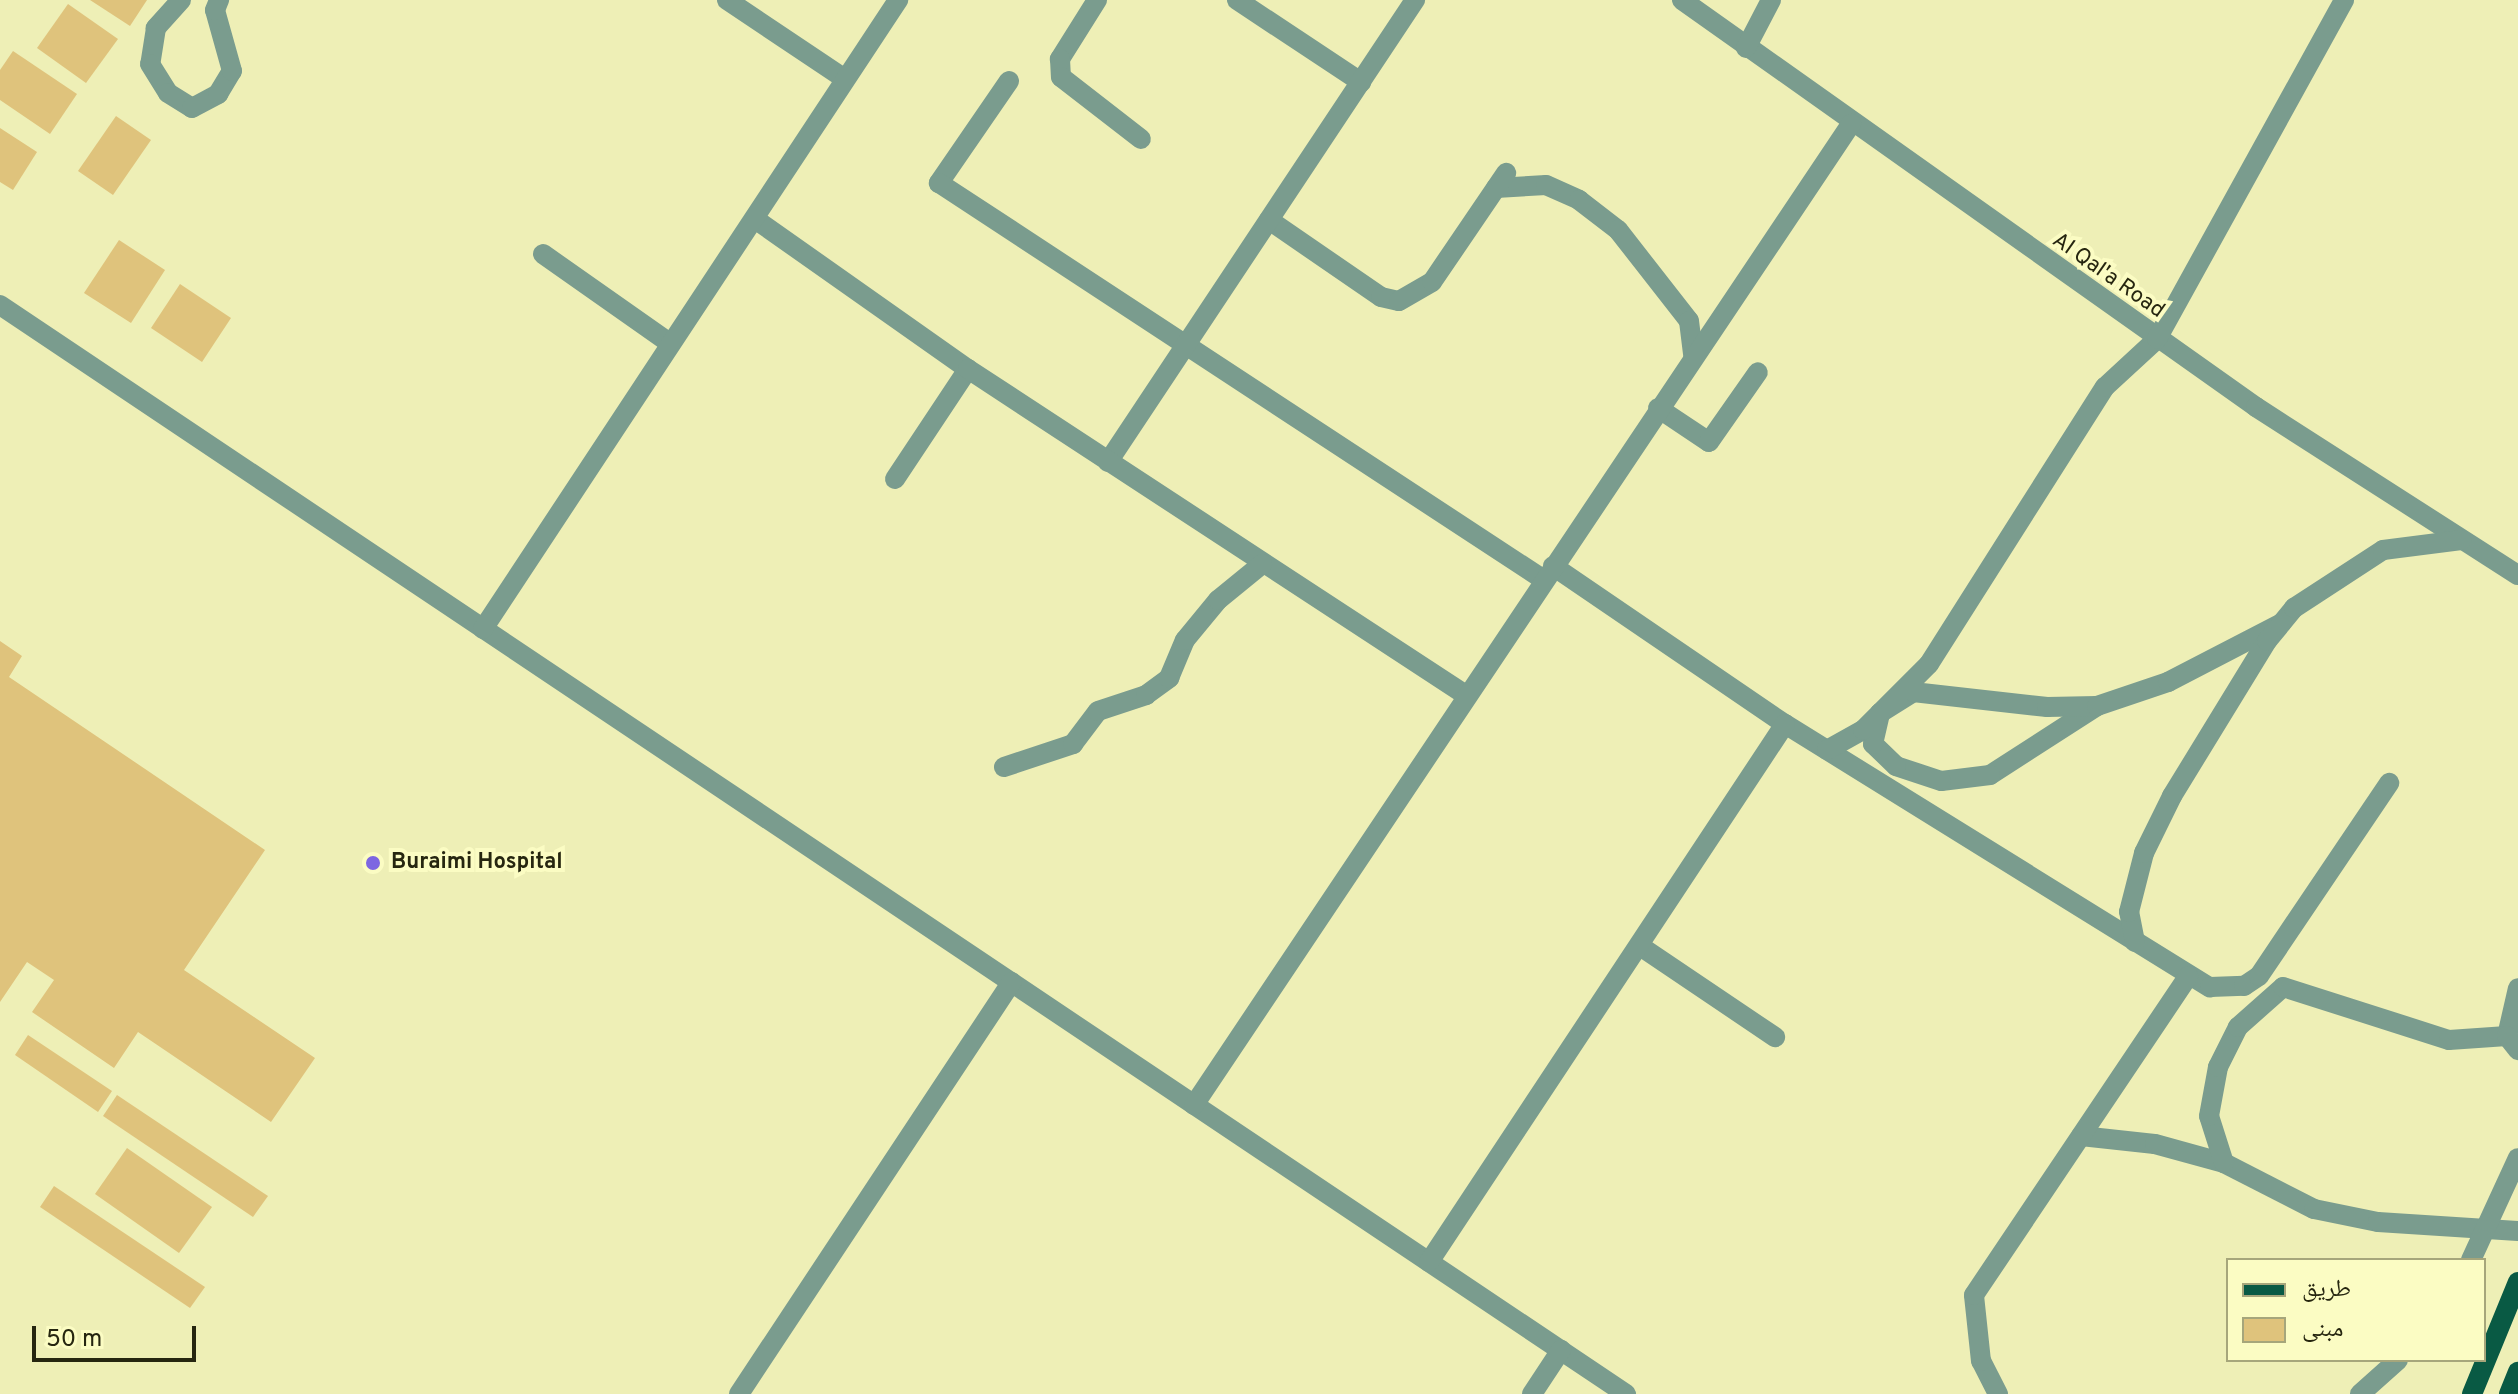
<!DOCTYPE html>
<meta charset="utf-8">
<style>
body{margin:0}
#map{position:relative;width:2518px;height:1394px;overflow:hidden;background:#eeefb6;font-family:Overpass,"Noto Naskh Arabic",sans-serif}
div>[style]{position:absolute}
.building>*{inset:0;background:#dfc37c}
.minor>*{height:20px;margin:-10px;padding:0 10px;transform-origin:10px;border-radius:10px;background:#7a9c8e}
.major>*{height:20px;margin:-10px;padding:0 10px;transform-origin:10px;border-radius:10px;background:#095a44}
.dots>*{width:22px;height:22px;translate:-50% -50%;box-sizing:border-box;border:4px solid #fbfcc3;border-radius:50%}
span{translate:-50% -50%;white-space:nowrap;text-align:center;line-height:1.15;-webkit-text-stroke:8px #fbfcc3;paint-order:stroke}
.street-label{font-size:22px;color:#262610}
.poi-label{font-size:22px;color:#262610;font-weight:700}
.left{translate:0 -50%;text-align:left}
.legend{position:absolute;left:2226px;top:1258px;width:260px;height:104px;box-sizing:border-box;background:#fbfcc3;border:2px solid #a6a67b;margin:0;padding:10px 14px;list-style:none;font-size:24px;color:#262610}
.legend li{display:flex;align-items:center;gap:16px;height:40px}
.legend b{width:40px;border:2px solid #a6a67b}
.scale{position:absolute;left:32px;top:1326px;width:164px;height:36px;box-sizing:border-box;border:4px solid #262610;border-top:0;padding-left:10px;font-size:24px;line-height:28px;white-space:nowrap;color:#262610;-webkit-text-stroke:6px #fbfcc3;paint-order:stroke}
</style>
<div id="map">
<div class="building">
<i style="clip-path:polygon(90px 0,147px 0,130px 26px)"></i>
<i style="clip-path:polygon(68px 4px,118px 39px,86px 83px,37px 48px)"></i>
<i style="clip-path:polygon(13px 51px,77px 94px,50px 134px,0 100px,0 70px)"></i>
<i style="clip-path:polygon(116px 116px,151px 140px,113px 195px,78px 171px)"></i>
<i style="clip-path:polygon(0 128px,37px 152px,13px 190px,0 182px)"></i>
<i style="clip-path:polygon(119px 240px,165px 270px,131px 323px,84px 293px)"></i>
<i style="clip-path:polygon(180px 284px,231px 318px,202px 362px,151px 328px)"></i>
<i style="clip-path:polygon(0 641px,22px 656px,9px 677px,265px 850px,184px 970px,315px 1058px,271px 1122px,138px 1032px,114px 1068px,32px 1012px,54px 980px,27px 962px,0 1002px)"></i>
<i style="clip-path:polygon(28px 1035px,112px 1091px,98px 1112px,15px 1055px)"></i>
<i style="clip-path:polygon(117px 1095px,268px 1196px,253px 1217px,103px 1116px)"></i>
<i style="clip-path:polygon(127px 1148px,212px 1207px,179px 1253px,95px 1194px)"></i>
<i style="clip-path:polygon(54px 1186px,205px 1287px,190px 1308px,40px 1207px)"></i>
</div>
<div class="minor">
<i style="left:181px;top:0;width:38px;rotate:132deg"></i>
<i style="left:156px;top:28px;width:36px;rotate:99deg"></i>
<i style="left:150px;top:64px;width:34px;rotate:58deg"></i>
<i style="left:168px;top:93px;width:28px;rotate:32deg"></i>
<i style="left:192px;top:108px;width:30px;rotate:-28deg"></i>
<i style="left:218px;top:94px;width:27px;rotate:-59deg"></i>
<i style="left:232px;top:71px;width:63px;rotate:-105.6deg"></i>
<i style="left:215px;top:10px;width:11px;rotate:-68deg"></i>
<i style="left:727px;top:0;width:142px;rotate:33.8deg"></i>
<i style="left:1097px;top:0;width:70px;rotate:122.1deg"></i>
<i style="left:1060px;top:59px;width:18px;rotate:87deg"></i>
<i style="left:1061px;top:77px;width:101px;rotate:37.8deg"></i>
<i style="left:1237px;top:0;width:149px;rotate:33.5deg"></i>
<i style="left:1682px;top:0;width:704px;rotate:35.34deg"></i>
<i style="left:2256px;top:407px;width:311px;rotate:32.7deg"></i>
<i style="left:1746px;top:48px;width:54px;rotate:-62.5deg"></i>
<i style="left:1009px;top:81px;width:124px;rotate:124.5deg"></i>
<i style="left:939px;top:183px;width:724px;rotate:33.27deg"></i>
<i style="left:1496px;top:188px;width:50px;rotate:-3.4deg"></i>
<i style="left:1546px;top:185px;width:36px;rotate:24deg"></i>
<i style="left:1579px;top:200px;width:49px;rotate:37.6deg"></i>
<i style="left:1618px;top:230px;width:115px;rotate:52deg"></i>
<i style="left:1689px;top:321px;width:35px;rotate:83deg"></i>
<i style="left:755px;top:219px;width:261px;rotate:35.2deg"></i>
<i style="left:1269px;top:220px;width:136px;rotate:34.5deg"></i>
<i style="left:1381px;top:297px;width:18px;rotate:13deg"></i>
<i style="left:1399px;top:301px;width:38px;rotate:-30deg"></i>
<i style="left:1432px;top:282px;width:132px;rotate:-55.8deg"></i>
<i style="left:543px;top:254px;width:156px;rotate:35.1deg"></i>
<i style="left:0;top:305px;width:1957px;rotate:33.81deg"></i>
<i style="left:1658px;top:408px;width:61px;rotate:33.7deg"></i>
<i style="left:1709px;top:442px;width:85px;rotate:-55deg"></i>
<i style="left:1108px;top:462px;width:555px;rotate:-56.4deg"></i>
<i style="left:895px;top:479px;width:132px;rotate:-56.4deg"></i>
<i style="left:968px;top:369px;width:593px;rotate:33.23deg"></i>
<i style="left:1553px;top:566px;width:281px;rotate:34.3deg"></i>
<i style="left:1785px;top:724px;width:500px;rotate:31.8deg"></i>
<i style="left:2210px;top:987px;width:34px;rotate:-2deg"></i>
<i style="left:2244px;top:986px;width:18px;rotate:-34deg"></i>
<i style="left:2259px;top:976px;width:233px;rotate:-56deg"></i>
<i style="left:483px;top:629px;width:754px;rotate:-56.58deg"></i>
<i style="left:2097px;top:706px;width:127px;rotate:147.2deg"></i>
<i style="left:1990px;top:775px;width:49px;rotate:173deg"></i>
<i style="left:1941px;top:781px;width:47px;rotate:-161.6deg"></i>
<i style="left:1896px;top:766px;width:32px;rotate:-136deg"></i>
<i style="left:1873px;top:744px;width:32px;rotate:-77deg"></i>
<i style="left:1880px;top:713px;width:39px;rotate:-32deg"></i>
<i style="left:1913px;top:692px;width:135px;rotate:6.4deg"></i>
<i style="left:2047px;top:707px;width:50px;rotate:-1.1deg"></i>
<i style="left:2097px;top:706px;width:75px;rotate:-18.7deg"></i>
<i style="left:2168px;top:682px;width:128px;rotate:-27.4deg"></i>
<i style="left:1827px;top:750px;width:41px;rotate:-29.1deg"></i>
<i style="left:1863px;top:730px;width:93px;rotate:-45deg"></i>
<i style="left:1929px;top:664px;width:328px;rotate:-57.6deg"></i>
<i style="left:2105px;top:387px;width:71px;rotate:-42.7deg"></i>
<i style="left:2157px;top:339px;width:387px;rotate:-61.1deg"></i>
<i style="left:1004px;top:767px;width:73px;rotate:-18.4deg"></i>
<i style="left:1073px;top:744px;width:41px;rotate:-52.9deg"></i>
<i style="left:1098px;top:711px;width:51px;rotate:-18.4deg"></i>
<i style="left:1146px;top:695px;width:29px;rotate:-36deg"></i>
<i style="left:1169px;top:678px;width:41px;rotate:-67.2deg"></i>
<i style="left:1185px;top:640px;width:52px;rotate:-50.5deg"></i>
<i style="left:1218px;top:600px;width:57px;rotate:-39.3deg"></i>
<i style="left:2135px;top:942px;width:31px;rotate:-101deg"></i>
<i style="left:2129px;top:912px;width:61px;rotate:-75.7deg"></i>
<i style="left:2144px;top:853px;width:64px;rotate:-63.8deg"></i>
<i style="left:2172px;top:796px;width:182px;rotate:-58.5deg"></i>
<i style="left:2267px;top:641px;width:43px;rotate:-50.7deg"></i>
<i style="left:2294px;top:608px;width:106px;rotate:-33.1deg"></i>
<i style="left:2383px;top:550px;width:79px;rotate:-7.3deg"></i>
<i style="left:1640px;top:946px;width:163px;rotate:34deg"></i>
<i style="left:2507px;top:1036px;width:49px;rotate:-77.1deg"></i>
<i style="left:1194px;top:1105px;width:1181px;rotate:-56.19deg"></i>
<i style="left:2081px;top:1136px;width:74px;rotate:6.2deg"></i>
<i style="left:2155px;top:1144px;width:72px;rotate:15.4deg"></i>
<i style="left:2224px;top:1163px;width:101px;rotate:27.1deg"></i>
<i style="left:2314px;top:1209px;width:65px;rotate:11.5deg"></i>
<i style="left:2378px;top:1222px;width:140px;rotate:3.7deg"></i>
<i style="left:2224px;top:1163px;width:49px;rotate:-107.7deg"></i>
<i style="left:2209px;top:1116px;width:50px;rotate:-79.6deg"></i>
<i style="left:2218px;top:1067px;width:45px;rotate:-63.4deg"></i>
<i style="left:2238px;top:1027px;width:60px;rotate:-41.6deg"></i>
<i style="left:2283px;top:987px;width:174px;rotate:17.7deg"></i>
<i style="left:2449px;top:1040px;width:58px;rotate:-3.9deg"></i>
<i style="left:2507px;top:1036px;width:18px;rotate:52deg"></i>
<i style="left:2471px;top:1260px;width:112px;rotate:-65.3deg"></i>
<i style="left:1429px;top:1262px;width:645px;rotate:-56.51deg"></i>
<i style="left:739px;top:1394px;width:494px;rotate:-56.5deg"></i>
<i style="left:1532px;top:1394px;width:53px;rotate:-56.6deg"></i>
<i style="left:1998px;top:1394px;width:37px;rotate:-117deg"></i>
<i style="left:1981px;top:1361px;width:66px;rotate:-96.1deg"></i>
<i style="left:1974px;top:1295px;width:384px;rotate:-56.1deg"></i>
<i style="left:2360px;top:1394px;width:51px;rotate:-41.8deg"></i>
</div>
<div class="major">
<i style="left:2472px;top:1394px;width:121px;rotate:-67.7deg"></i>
<i style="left:2509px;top:1394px;width:24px;rotate:-68deg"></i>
</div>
<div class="dots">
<i style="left:373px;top:863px;background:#7d66e1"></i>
</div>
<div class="street-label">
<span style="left:2108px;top:276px;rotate:35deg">Al Qal'a Road</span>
</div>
<div class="poi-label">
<span class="left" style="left:391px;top:863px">Buraimi Hospital</span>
</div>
<ul class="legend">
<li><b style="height:10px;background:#095a44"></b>طريق</li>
<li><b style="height:22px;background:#dfc37c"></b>مبنى</li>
</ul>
<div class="scale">50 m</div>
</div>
